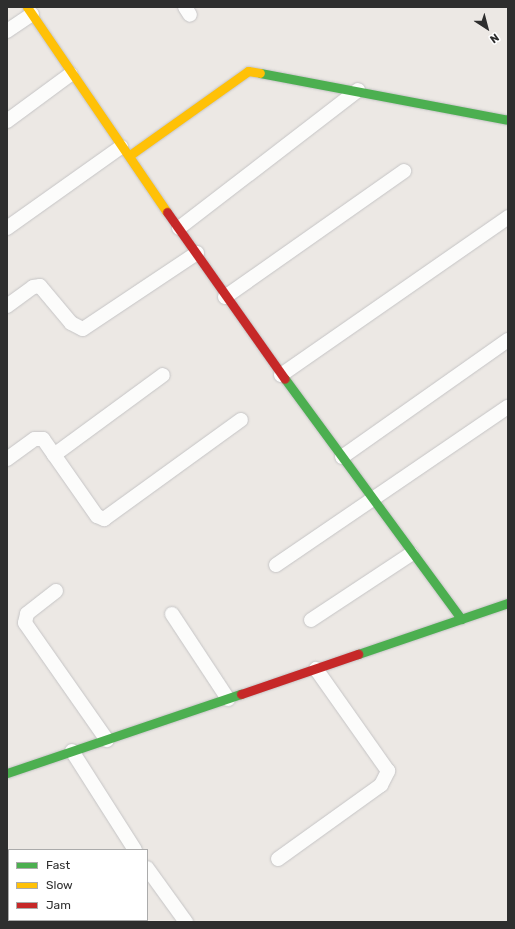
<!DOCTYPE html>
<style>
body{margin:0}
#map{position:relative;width:515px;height:929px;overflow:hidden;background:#ece8e4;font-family:Rubik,sans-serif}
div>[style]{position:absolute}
.roads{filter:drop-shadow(0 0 1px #c5c4c5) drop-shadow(0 0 1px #c5c4c5)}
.street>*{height:14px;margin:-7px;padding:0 7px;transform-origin:7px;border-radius:7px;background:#fcfcfb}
.fast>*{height:9px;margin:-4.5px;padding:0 4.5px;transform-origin:4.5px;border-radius:4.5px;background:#4caf50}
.slow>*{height:9px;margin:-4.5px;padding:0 4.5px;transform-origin:4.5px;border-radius:4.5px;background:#ffc107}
.jam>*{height:9px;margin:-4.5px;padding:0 4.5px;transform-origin:4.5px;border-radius:4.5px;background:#c62828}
span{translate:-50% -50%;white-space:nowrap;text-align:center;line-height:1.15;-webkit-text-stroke:4px #fff;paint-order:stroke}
.frame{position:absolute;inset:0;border:8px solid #2e2e2e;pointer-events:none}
.legend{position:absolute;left:8px;top:849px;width:140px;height:72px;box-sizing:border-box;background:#fff;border:1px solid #ababab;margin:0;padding:5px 7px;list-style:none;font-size:12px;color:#2e2e2e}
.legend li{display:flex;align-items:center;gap:8px;height:20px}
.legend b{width:20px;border:1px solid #ababab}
.north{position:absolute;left:467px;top:8px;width:40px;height:40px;-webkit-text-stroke:3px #fff;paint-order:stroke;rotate:144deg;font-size:11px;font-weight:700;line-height:16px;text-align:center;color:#2e2e2e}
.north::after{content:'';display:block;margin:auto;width:14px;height:18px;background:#2e2e2e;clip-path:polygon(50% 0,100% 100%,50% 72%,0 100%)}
</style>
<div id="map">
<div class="roads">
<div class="street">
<i style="left:185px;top:7px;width:9px;rotate:58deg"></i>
<i style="left:7px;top:31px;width:30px;rotate:-34deg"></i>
<i style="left:7px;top:121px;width:79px;rotate:-36.3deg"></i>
<i style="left:7px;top:228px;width:140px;rotate:-35.4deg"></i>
<i style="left:179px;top:228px;width:226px;rotate:-37.6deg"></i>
<i style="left:225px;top:297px;width:219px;rotate:-35.1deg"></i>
<i style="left:7px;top:306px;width:32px;rotate:-36deg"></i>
<i style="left:33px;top:287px;width:7px;rotate:-8deg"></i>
<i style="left:40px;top:286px;width:48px;rotate:50deg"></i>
<i style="left:71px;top:323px;width:13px;rotate:27deg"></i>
<i style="left:83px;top:329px;width:137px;rotate:-33.7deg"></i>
<i style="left:281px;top:375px;width:277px;rotate:-34.8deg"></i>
<i style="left:54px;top:455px;width:135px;rotate:-36.3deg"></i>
<i style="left:342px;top:457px;width:203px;rotate:-35.2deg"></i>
<i style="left:7px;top:459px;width:34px;rotate:-36deg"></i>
<i style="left:35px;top:439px;width:8px"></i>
<i style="left:43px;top:439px;width:94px;rotate:55deg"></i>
<i style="left:97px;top:516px;width:8px;rotate:23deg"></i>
<i style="left:104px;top:519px;width:169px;rotate:-35.9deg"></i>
<i style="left:276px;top:565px;width:281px;rotate:-34.3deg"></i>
<i style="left:56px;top:591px;width:37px;rotate:142deg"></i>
<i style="left:27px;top:614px;width:9px;rotate:103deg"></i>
<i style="left:25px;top:623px;width:143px;rotate:55deg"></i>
<i style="left:172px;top:614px;width:102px;rotate:56.6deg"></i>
<i style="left:311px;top:620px;width:120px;rotate:-33.4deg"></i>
<i style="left:72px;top:751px;width:117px;rotate:57.5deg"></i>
<i style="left:278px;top:859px;width:127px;rotate:-35.7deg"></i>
<i style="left:381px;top:785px;width:16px;rotate:-63deg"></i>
<i style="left:388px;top:771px;width:125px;rotate:-125.2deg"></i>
<i style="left:147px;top:868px;width:67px;rotate:54.2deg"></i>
</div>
<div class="fast">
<i style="left:260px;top:73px;width:252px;rotate:10.7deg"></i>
<i style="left:285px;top:379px;width:298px;rotate:53.7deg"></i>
<i style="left:358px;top:654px;width:158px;rotate:-18.8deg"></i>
<i style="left:7px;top:773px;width:247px;rotate:-18.7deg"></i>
</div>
<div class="slow">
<i style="left:27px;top:7px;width:248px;rotate:55.7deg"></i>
<i style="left:130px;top:155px;width:145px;rotate:-35.4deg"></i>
<i style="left:248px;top:71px;width:12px;rotate:9deg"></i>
</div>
<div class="jam">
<i style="left:167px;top:212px;width:204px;rotate:54.8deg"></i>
<i style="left:241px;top:694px;width:124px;rotate:-18.9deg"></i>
</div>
</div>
<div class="frame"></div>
<ul class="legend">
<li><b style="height:5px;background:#4caf50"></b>Fast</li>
<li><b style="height:5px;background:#ffc107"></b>Slow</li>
<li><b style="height:5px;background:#c62828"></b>Jam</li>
</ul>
<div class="north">N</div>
</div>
